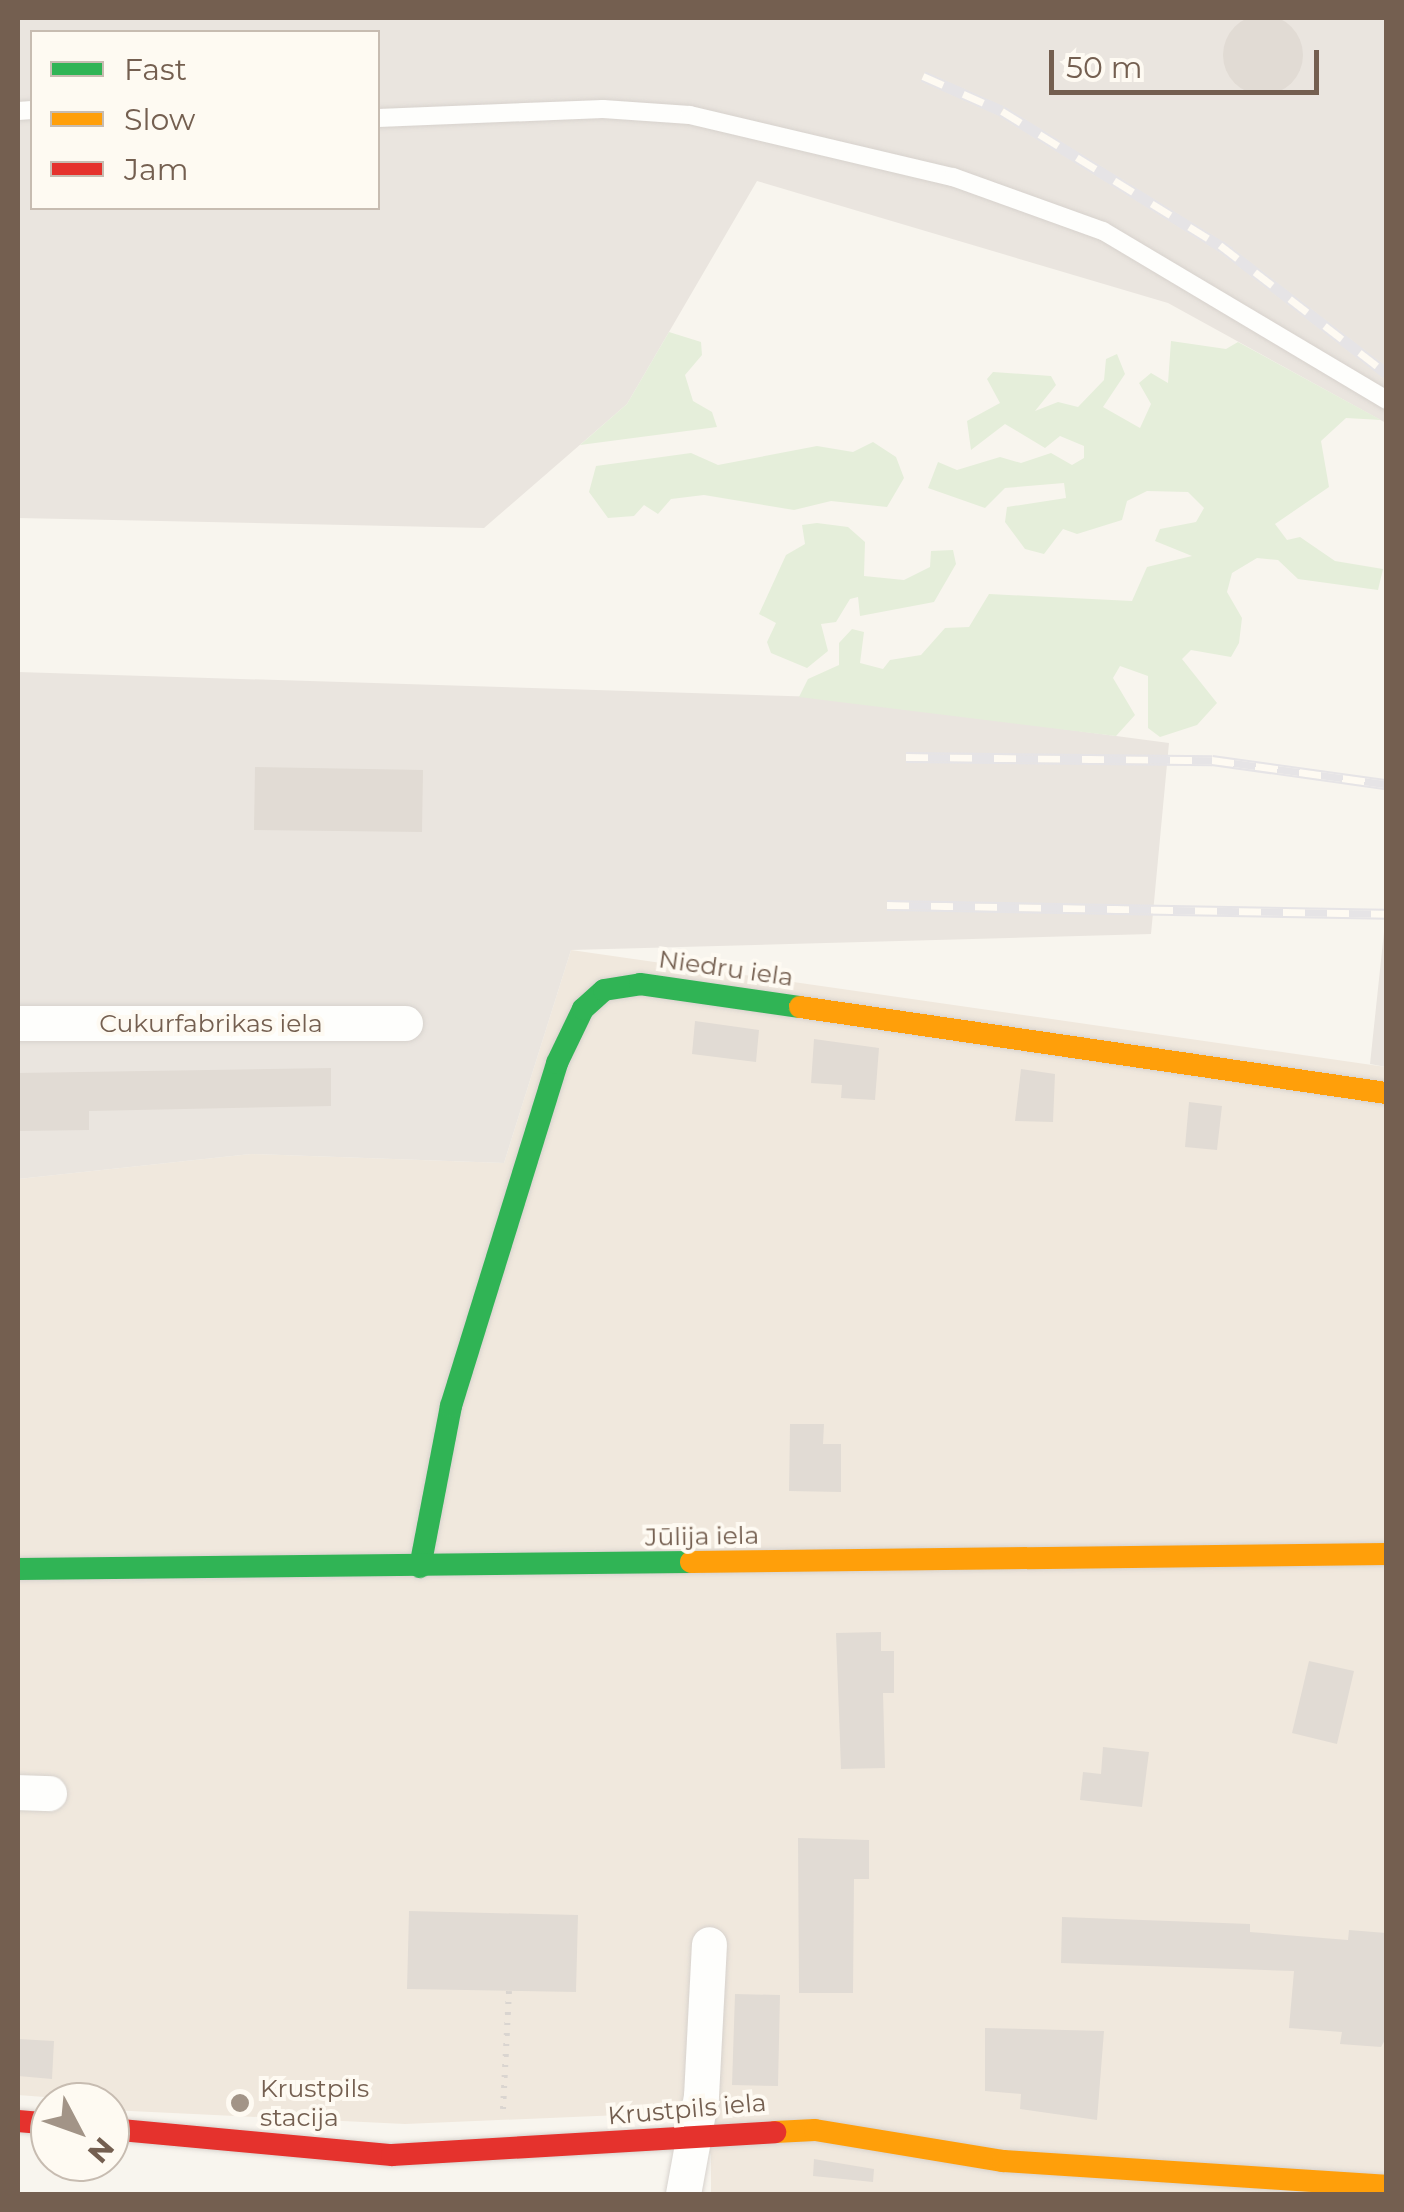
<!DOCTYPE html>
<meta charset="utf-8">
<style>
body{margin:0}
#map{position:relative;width:1404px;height:2212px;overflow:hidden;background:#f8f5ee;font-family:Montserrat,sans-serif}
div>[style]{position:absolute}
.residential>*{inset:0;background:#f0e8dd}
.industrial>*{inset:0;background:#eae5df}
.green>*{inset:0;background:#e5eeda}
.building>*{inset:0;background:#e1dbd4}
.round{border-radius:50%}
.path>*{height:6px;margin-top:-3px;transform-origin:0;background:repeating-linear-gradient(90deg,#dad5d0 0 2.5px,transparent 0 10.5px)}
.roads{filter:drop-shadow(0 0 2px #d7d2cd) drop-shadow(0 0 2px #d7d2cd)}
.lane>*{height:18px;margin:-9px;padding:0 9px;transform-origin:9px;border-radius:9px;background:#fefefc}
.street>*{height:35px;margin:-17.5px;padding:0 17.5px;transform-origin:17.5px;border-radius:17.5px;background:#fefefc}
.fast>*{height:22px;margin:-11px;padding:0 11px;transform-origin:11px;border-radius:11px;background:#30b455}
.slow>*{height:22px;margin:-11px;padding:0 11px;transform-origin:11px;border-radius:11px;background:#ff9f0a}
.jam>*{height:22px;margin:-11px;padding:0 11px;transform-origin:11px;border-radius:11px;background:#e5322d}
.rail>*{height:11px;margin-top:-5.5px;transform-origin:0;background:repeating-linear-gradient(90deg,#fefaf2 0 22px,#e6e4e6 0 44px);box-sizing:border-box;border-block:2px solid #e6e4e6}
.dots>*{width:28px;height:28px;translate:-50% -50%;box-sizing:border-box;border:5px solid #fefaf2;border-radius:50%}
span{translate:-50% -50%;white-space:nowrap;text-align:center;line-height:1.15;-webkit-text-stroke:8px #fefaf2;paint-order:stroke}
.street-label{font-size:25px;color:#745f50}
.poi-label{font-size:25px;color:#745f50}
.left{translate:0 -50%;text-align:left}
.frame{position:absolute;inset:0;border:20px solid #745f50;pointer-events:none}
.legend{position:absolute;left:30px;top:30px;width:350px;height:180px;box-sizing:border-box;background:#fefaf2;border:2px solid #c7bcb1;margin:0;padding:12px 18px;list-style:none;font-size:30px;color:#745f50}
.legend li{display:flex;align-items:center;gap:20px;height:50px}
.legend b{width:50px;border:2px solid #c7bcb1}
.north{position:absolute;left:30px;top:2082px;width:100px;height:100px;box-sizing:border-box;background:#fefaf2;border:2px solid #c7bcb1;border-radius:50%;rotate:131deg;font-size:28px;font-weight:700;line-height:40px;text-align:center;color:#745f50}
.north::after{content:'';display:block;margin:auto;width:35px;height:45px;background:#a29487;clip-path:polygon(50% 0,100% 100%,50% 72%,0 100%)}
.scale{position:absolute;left:1049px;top:50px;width:270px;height:45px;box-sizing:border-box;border:5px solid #745f50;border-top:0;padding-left:12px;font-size:30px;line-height:35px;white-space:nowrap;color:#745f50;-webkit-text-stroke:8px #fefaf2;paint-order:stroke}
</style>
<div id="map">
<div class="residential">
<i style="clip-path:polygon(571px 950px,1386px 1067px,1386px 2194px,711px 2194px,711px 2155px,692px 2112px,405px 2124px,110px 2110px,110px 2102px,18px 2095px,18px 1179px,251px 1154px,504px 1163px)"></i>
</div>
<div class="industrial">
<i style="clip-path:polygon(evenodd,18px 18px,1386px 18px,1386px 423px,1168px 303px,757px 181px,627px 404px,484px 528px,18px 518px,18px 18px,32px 32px,378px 32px,378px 208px,32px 208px,32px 32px)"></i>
<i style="clip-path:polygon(18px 672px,822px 697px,1169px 743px,1151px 934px,571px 950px,504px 1163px,251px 1154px,18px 1179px)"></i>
<i style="clip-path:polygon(1384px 932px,1386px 932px,1386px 1067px,1370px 1064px)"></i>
</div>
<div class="green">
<i style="clip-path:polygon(669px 332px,701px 342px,702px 355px,685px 375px,693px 401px,712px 412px,717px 427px,580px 445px,627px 404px)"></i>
<i style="clip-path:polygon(1171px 341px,1226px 349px,1238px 342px,1381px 420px,1346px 418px,1321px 441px,1329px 487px,1275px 524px,1287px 540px,1300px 537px,1335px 561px,1383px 569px,1378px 590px,1298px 579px,1278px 560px,1257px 558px,1232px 573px,1227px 592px,1242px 618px,1239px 643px,1231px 657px,1191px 650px,1182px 659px,1217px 703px,1197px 725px,1160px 737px,1148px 728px,1148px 676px,1120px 666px,1113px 678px,1135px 715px,1116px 736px,799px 697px,808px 679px,839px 665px,839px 643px,852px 629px,864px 632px,860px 663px,883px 669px,890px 660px,921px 655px,945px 628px,969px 627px,989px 594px,1132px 601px,1147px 567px,1192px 556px,1155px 541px,1160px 529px,1196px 522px,1204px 508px,1188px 492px,1147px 491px,1127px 501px,1122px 520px,1077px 534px,1063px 529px,1044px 554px,1025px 549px,1005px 522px,1007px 507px,1066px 498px,1064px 483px,1005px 488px,985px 508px,928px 488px,938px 462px,957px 470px,1000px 457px,1021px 463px,1051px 453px,1072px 465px,1084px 458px,1084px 446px,1060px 436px,1045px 448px,1005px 424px,971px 450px,967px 421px,1000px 403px,987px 379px,993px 372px,1051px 376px,1056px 385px,1035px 411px,1058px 402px,1078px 407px,1104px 380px,1106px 359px,1117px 354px,1125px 374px,1103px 407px,1140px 428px,1151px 404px,1139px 383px,1151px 373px,1168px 383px)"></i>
<i style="clip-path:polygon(873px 442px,896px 457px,904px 478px,887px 507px,831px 501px,794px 510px,704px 495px,671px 499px,658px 514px,644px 505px,634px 516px,608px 518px,589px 492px,596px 466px,691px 453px,718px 465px,817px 446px,853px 452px)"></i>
<i style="clip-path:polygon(817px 523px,848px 527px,865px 542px,864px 576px,904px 580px,930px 567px,931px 551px,953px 550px,956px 564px,934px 602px,860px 616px,858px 597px,850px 599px,836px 622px,821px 624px,828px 651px,807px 668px,771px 653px,767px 642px,776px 623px,759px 614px,786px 555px,805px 544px,802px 525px)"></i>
</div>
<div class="building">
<i class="round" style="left:1223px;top:15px;width:80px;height:80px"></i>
<i style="clip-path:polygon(255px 767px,423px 770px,422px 832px,254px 830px)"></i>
<i style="clip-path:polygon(695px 1021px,759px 1030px,756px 1062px,692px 1054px)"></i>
<i style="clip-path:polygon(814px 1039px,879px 1048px,875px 1100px,841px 1098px,842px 1085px,811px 1083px)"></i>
<i style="clip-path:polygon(331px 1068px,331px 1106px,89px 1111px,89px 1130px,18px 1131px,18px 1073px)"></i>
<i style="clip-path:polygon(1021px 1069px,1055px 1074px,1053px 1122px,1015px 1121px)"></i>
<i style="clip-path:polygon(1189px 1102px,1222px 1106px,1217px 1150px,1185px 1147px)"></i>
<i style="clip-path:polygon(790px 1424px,824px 1424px,823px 1444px,841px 1444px,841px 1492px,789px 1491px)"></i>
<i style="clip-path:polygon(881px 1632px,881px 1651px,894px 1651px,894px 1693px,883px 1693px,885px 1768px,841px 1769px,836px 1633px)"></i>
<i style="clip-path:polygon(1309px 1661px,1354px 1671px,1337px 1744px,1292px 1733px)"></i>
<i style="clip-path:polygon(1103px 1747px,1149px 1752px,1142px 1807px,1080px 1800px,1083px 1772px,1101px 1774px)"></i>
<i style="clip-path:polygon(798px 1838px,869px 1840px,869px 1879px,854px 1879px,853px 1993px,799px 1993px)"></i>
<i style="clip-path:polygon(409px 1911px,578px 1915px,576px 1992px,407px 1989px)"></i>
<i style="clip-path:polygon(1062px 1917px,1250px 1924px,1250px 1932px,1348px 1940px,1349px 1930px,1386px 1933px,1386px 2038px,1381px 2047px,1340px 2044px,1342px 2032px,1289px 2028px,1294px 1971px,1061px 1963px)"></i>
<i style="clip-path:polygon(735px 1994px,780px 1995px,778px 2086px,732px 2085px)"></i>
<i style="clip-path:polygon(985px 2028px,1104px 2031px,1097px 2120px,1020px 2109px,1021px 2094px,985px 2091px)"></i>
<i style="clip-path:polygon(18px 2039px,54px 2041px,52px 2079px,18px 2076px)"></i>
<i style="clip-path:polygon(814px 2159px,874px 2169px,873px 2182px,813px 2176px)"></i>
</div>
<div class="path">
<i style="left:503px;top:2109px;width:118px;rotate:-87.1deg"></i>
</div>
<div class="roads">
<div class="lane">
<i style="left:18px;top:111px;width:14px;rotate:-4deg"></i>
<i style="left:378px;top:118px;width:225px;rotate:-2.3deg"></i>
<i style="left:603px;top:109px;width:87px;rotate:3.9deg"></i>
<i style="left:690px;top:115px;width:270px;rotate:13.3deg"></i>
<i style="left:953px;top:177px;width:159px;rotate:19.8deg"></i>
<i style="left:1103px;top:231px;width:330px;rotate:30.8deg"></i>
</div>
<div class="street">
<i style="left:18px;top:1023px;width:387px"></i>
<i style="left:18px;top:1792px;width:31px;rotate:2deg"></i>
<i style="left:683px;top:2194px;width:100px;rotate:-79.6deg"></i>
<i style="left:701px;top:2096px;width:152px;rotate:-87deg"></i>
</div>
<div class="fast">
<i style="left:420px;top:1567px;width:164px;rotate:-79.1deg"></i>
<i style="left:451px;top:1406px;width:359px;rotate:-72.8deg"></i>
<i style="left:557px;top:1063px;width:60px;rotate:-64.3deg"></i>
<i style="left:583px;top:1009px;width:28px;rotate:-42deg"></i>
<i style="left:604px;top:990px;width:36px;rotate:-9deg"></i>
<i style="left:640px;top:984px;width:162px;rotate:8.2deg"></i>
<i style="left:18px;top:1569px;width:673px;rotate:-0.6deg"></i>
</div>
<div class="slow">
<i style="left:800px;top:1007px;width:592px;rotate:8.35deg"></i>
<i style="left:691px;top:1562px;width:695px;rotate:-0.66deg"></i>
<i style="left:775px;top:2132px;width:40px;rotate:-2.9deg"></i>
<i style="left:815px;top:2130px;width:191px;rotate:9.4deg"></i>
<i style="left:1003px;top:2161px;width:384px;rotate:3.7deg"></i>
</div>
<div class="jam">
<i style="left:18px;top:2121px;width:32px;rotate:5deg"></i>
<i style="left:110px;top:2129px;width:283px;rotate:5.3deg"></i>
<i style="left:392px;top:2155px;width:384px;rotate:-3.4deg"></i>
</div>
</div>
<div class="rail">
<i style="left:923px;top:76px;width:86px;rotate:23.9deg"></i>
<i style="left:1002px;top:111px;width:268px;rotate:31.7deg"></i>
<i style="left:1220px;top:245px;width:210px;rotate:37.6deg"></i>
<i style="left:906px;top:757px;width:306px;rotate:0.6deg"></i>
<i style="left:1212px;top:760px;width:176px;rotate:7.9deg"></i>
<i style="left:887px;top:905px;width:499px;rotate:1deg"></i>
</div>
<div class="dots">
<i style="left:240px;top:2103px;background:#a29487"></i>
</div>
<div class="street-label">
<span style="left:726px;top:968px;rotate:8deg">Niedru iela</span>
<span style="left:211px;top:1023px">Cukurfabrikas iela</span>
<span style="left:702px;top:1536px;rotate:-1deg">Jūlija iela</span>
<span style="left:687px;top:2109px;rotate:-5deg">Krustpils iela</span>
</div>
<div class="poi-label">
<span class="left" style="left:260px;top:2103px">Krustpils<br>stacija</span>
</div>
<div class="frame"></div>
<ul class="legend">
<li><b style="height:12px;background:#30b455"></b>Fast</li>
<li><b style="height:12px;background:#ff9f0a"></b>Slow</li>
<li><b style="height:12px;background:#e5322d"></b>Jam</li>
</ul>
<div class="north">N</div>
<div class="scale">50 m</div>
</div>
